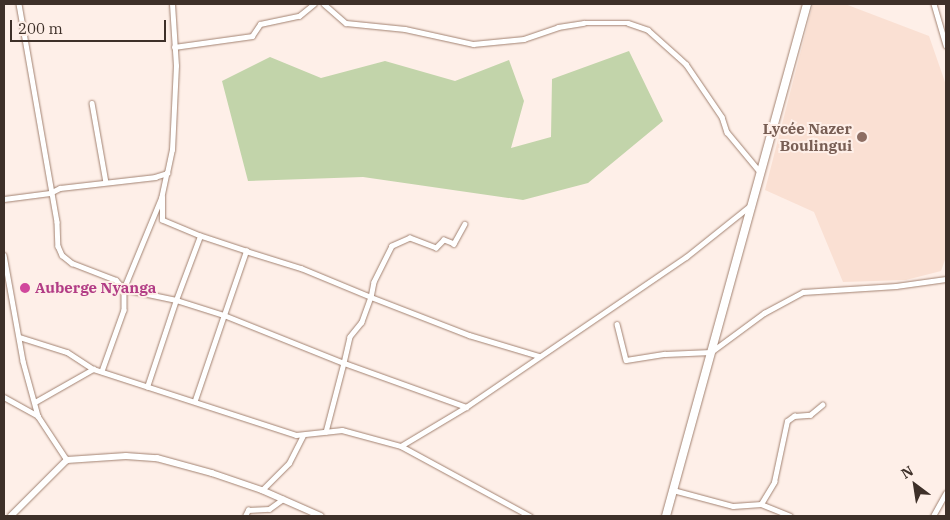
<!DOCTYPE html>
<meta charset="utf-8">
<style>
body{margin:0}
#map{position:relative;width:950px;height:520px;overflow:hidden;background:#feefe8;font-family:"IBM Plex Serif",serif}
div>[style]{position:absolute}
.built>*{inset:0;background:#fae0d3}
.green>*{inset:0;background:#c2d4aa}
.roads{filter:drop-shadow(0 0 1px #a28271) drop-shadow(0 0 1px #a28271)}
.minor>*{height:4.5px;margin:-2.25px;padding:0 2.25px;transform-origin:2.25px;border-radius:2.25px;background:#fff}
.tertiary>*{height:5.5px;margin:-2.75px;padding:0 2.75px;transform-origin:2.75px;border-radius:2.75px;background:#fff}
.trunk>*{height:8px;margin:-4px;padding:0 4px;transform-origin:4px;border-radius:4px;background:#fff}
.dots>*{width:14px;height:14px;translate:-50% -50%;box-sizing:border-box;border:2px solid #feefe8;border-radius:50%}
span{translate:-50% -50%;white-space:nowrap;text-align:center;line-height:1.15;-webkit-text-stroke:4px #feefe8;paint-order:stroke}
.education-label{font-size:15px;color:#785e54;font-weight:700}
.right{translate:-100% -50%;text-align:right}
.hotel-label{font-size:15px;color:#b23c85;font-weight:700}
.left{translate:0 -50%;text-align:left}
.frame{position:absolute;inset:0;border:5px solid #3e3029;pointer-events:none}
.north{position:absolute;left:890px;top:460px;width:50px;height:50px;-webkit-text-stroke:4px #feefe8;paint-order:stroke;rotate:329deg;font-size:14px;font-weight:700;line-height:20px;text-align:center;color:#3e3029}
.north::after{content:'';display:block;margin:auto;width:18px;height:22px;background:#3e3029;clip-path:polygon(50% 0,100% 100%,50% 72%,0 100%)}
.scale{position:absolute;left:10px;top:20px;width:156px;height:22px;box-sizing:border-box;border:2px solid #3e3029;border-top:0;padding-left:6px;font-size:15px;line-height:18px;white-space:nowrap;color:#3e3029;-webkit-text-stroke:4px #feefe8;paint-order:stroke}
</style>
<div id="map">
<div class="built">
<i style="clip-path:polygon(813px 4px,845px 4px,929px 36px,946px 85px,946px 257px,941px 271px,906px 280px,843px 282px,814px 212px,765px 190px)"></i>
</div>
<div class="green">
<i style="clip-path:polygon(629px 51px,663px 121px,588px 183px,523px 200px,363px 177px,248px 181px,222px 81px,270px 57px,321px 78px,385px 61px,455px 81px,509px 60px,524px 101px,511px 148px,551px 137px,552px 79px)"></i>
</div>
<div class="roads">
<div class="minor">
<i style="left:19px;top:4px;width:221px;rotate:80.1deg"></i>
<i style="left:57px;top:222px;width:24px;rotate:88deg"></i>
<i style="left:58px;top:246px;width:10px;rotate:66deg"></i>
<i style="left:62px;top:255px;width:13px;rotate:39deg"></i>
<i style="left:72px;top:263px;width:47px;rotate:21.1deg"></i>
<i style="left:116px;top:280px;width:12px;rotate:48deg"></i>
<i style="left:124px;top:289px;width:21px;rotate:90deg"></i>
<i style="left:124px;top:310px;width:65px;rotate:109.8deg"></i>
<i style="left:324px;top:4px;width:29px;rotate:41deg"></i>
<i style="left:346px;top:23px;width:59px;rotate:5.8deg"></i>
<i style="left:405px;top:29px;width:70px;rotate:12.4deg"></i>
<i style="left:473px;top:44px;width:51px;rotate:-5.6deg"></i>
<i style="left:524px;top:39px;width:36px;rotate:-19deg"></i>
<i style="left:558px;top:27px;width:26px;rotate:-9deg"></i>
<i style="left:584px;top:23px;width:44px"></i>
<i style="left:628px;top:23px;width:21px;rotate:19deg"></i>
<i style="left:648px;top:30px;width:51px;rotate:41.8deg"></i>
<i style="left:686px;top:64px;width:64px;rotate:55.8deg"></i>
<i style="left:722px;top:117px;width:16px;rotate:72deg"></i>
<i style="left:727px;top:132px;width:53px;rotate:50.3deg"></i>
<i style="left:934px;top:4px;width:43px;rotate:73.7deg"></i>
<i style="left:174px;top:47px;width:79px;rotate:-8deg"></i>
<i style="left:252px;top:36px;width:14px;rotate:-56deg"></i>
<i style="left:260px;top:24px;width:40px;rotate:-12deg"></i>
<i style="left:299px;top:16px;width:19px;rotate:-39deg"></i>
<i style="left:92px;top:103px;width:80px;rotate:80deg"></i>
<i style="left:167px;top:173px;width:25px;rotate:102deg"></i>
<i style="left:162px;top:197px;width:100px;rotate:112.4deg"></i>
<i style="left:124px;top:289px;width:53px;rotate:11.9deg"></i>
<i style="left:176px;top:300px;width:68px;rotate:-69.4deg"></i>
<i style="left:4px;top:199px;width:46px;rotate:-7.4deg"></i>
<i style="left:50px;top:193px;width:11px;rotate:-27deg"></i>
<i style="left:60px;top:188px;width:96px;rotate:-6.6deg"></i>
<i style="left:155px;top:177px;width:13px;rotate:-18deg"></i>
<i style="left:167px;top:173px;width:24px;rotate:-78deg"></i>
<i style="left:172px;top:150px;width:84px;rotate:-87.3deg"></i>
<i style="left:176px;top:66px;width:62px;rotate:-93.7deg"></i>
<i style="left:465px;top:224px;width:23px;rotate:119deg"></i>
<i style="left:454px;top:244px;width:11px;rotate:-158deg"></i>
<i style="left:444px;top:240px;width:11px;rotate:135deg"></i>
<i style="left:436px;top:248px;width:28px;rotate:-159deg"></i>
<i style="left:410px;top:238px;width:20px;rotate:156deg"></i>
<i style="left:392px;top:246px;width:40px;rotate:116.6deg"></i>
<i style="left:374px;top:282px;width:15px;rotate:101deg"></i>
<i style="left:371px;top:297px;width:105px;rotate:21.2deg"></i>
<i style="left:469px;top:335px;width:73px;rotate:16.7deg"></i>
<i style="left:246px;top:251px;width:58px;rotate:17.2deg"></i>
<i style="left:301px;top:268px;width:76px;rotate:22.5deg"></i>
<i style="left:371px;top:297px;width:27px;rotate:110deg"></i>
<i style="left:362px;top:322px;width:19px;rotate:129deg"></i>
<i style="left:350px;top:337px;width:27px;rotate:103deg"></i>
<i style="left:344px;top:363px;width:130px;rotate:19.8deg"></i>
<i style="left:4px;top:255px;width:108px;rotate:79.8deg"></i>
<i style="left:23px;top:361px;width:57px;rotate:74.7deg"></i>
<i style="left:38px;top:416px;width:53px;rotate:56.6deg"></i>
<i style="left:617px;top:324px;width:37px;rotate:76deg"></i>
<i style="left:626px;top:360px;width:39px;rotate:-9deg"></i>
<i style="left:665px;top:354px;width:46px;rotate:-2.5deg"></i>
<i style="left:711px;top:352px;width:66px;rotate:-36.3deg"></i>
<i style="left:764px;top:313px;width:44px;rotate:-28.3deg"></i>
<i style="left:803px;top:292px;width:93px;rotate:-3.7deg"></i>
<i style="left:896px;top:286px;width:50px;rotate:-8deg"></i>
<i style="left:19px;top:337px;width:50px;rotate:17.4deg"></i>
<i style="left:67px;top:352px;width:31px;rotate:33deg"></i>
<i style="left:93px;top:369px;width:213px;rotate:18deg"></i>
<i style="left:296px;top:435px;width:46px;rotate:-6.2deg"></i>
<i style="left:342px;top:430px;width:61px;rotate:15.2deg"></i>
<i style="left:401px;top:446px;width:147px;rotate:28.5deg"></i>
<i style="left:147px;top:387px;width:92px;rotate:-71.6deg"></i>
<i style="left:176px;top:300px;width:50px;rotate:17.4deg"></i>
<i style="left:224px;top:315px;width:68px;rotate:-71deg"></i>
<i style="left:246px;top:251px;width:48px;rotate:-161.9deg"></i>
<i style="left:200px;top:236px;width:41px;rotate:-157.2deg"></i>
<i style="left:162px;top:220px;width:23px;rotate:-90deg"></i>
<i style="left:4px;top:397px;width:39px;rotate:29deg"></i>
<i style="left:195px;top:400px;width:90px;rotate:-71.2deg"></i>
<i style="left:224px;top:315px;width:129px;rotate:21.8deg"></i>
<i style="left:344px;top:363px;width:71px;rotate:104.6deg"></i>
<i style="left:35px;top:402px;width:67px;rotate:-29.6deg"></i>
<i style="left:401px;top:446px;width:76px;rotate:-31deg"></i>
<i style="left:466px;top:407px;width:266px;rotate:-34.3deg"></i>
<i style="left:686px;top:257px;width:82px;rotate:-38.6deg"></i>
<i style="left:262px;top:490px;width:38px;rotate:-45deg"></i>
<i style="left:289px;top:463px;width:30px;rotate:-63deg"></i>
<i style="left:673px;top:490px;width:62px;rotate:14.9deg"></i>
<i style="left:733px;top:506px;width:28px;rotate:-4deg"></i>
<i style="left:761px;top:504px;width:31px;rotate:22deg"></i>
<i style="left:761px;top:504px;width:26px;rotate:-59deg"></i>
<i style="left:774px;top:482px;width:62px;rotate:-78deg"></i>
<i style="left:787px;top:421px;width:9px;rotate:-36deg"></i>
<i style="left:794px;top:416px;width:16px;rotate:-4deg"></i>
<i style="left:810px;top:415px;width:16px;rotate:-40deg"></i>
<i style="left:245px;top:516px;width:7px;rotate:-63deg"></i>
<i style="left:248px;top:510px;width:21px;rotate:-3deg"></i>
<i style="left:269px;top:509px;width:17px;rotate:-36deg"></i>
<i style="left:933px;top:516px;width:26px;rotate:-61deg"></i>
</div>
<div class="tertiary">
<i style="left:11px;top:516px;width:79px;rotate:-45deg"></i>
<i style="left:67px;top:460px;width:59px;rotate:-3.9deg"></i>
<i style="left:126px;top:456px;width:31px;rotate:4deg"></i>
<i style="left:157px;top:458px;width:57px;rotate:15.3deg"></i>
<i style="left:212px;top:473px;width:53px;rotate:18.8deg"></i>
<i style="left:262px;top:490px;width:64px;rotate:23.8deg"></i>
</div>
<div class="trunk">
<i style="left:666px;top:516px;width:531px;rotate:-74.6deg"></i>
</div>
</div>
<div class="dots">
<i style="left:862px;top:137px;background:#8d6e63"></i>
<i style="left:25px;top:288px;background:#d1479c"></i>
</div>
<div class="education-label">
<span class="right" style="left:852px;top:137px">Lycée Nazer<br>Boulingui</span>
</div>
<div class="hotel-label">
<span class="left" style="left:35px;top:288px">Auberge Nyanga</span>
</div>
<div class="frame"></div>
<div class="north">N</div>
<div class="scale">200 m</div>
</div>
